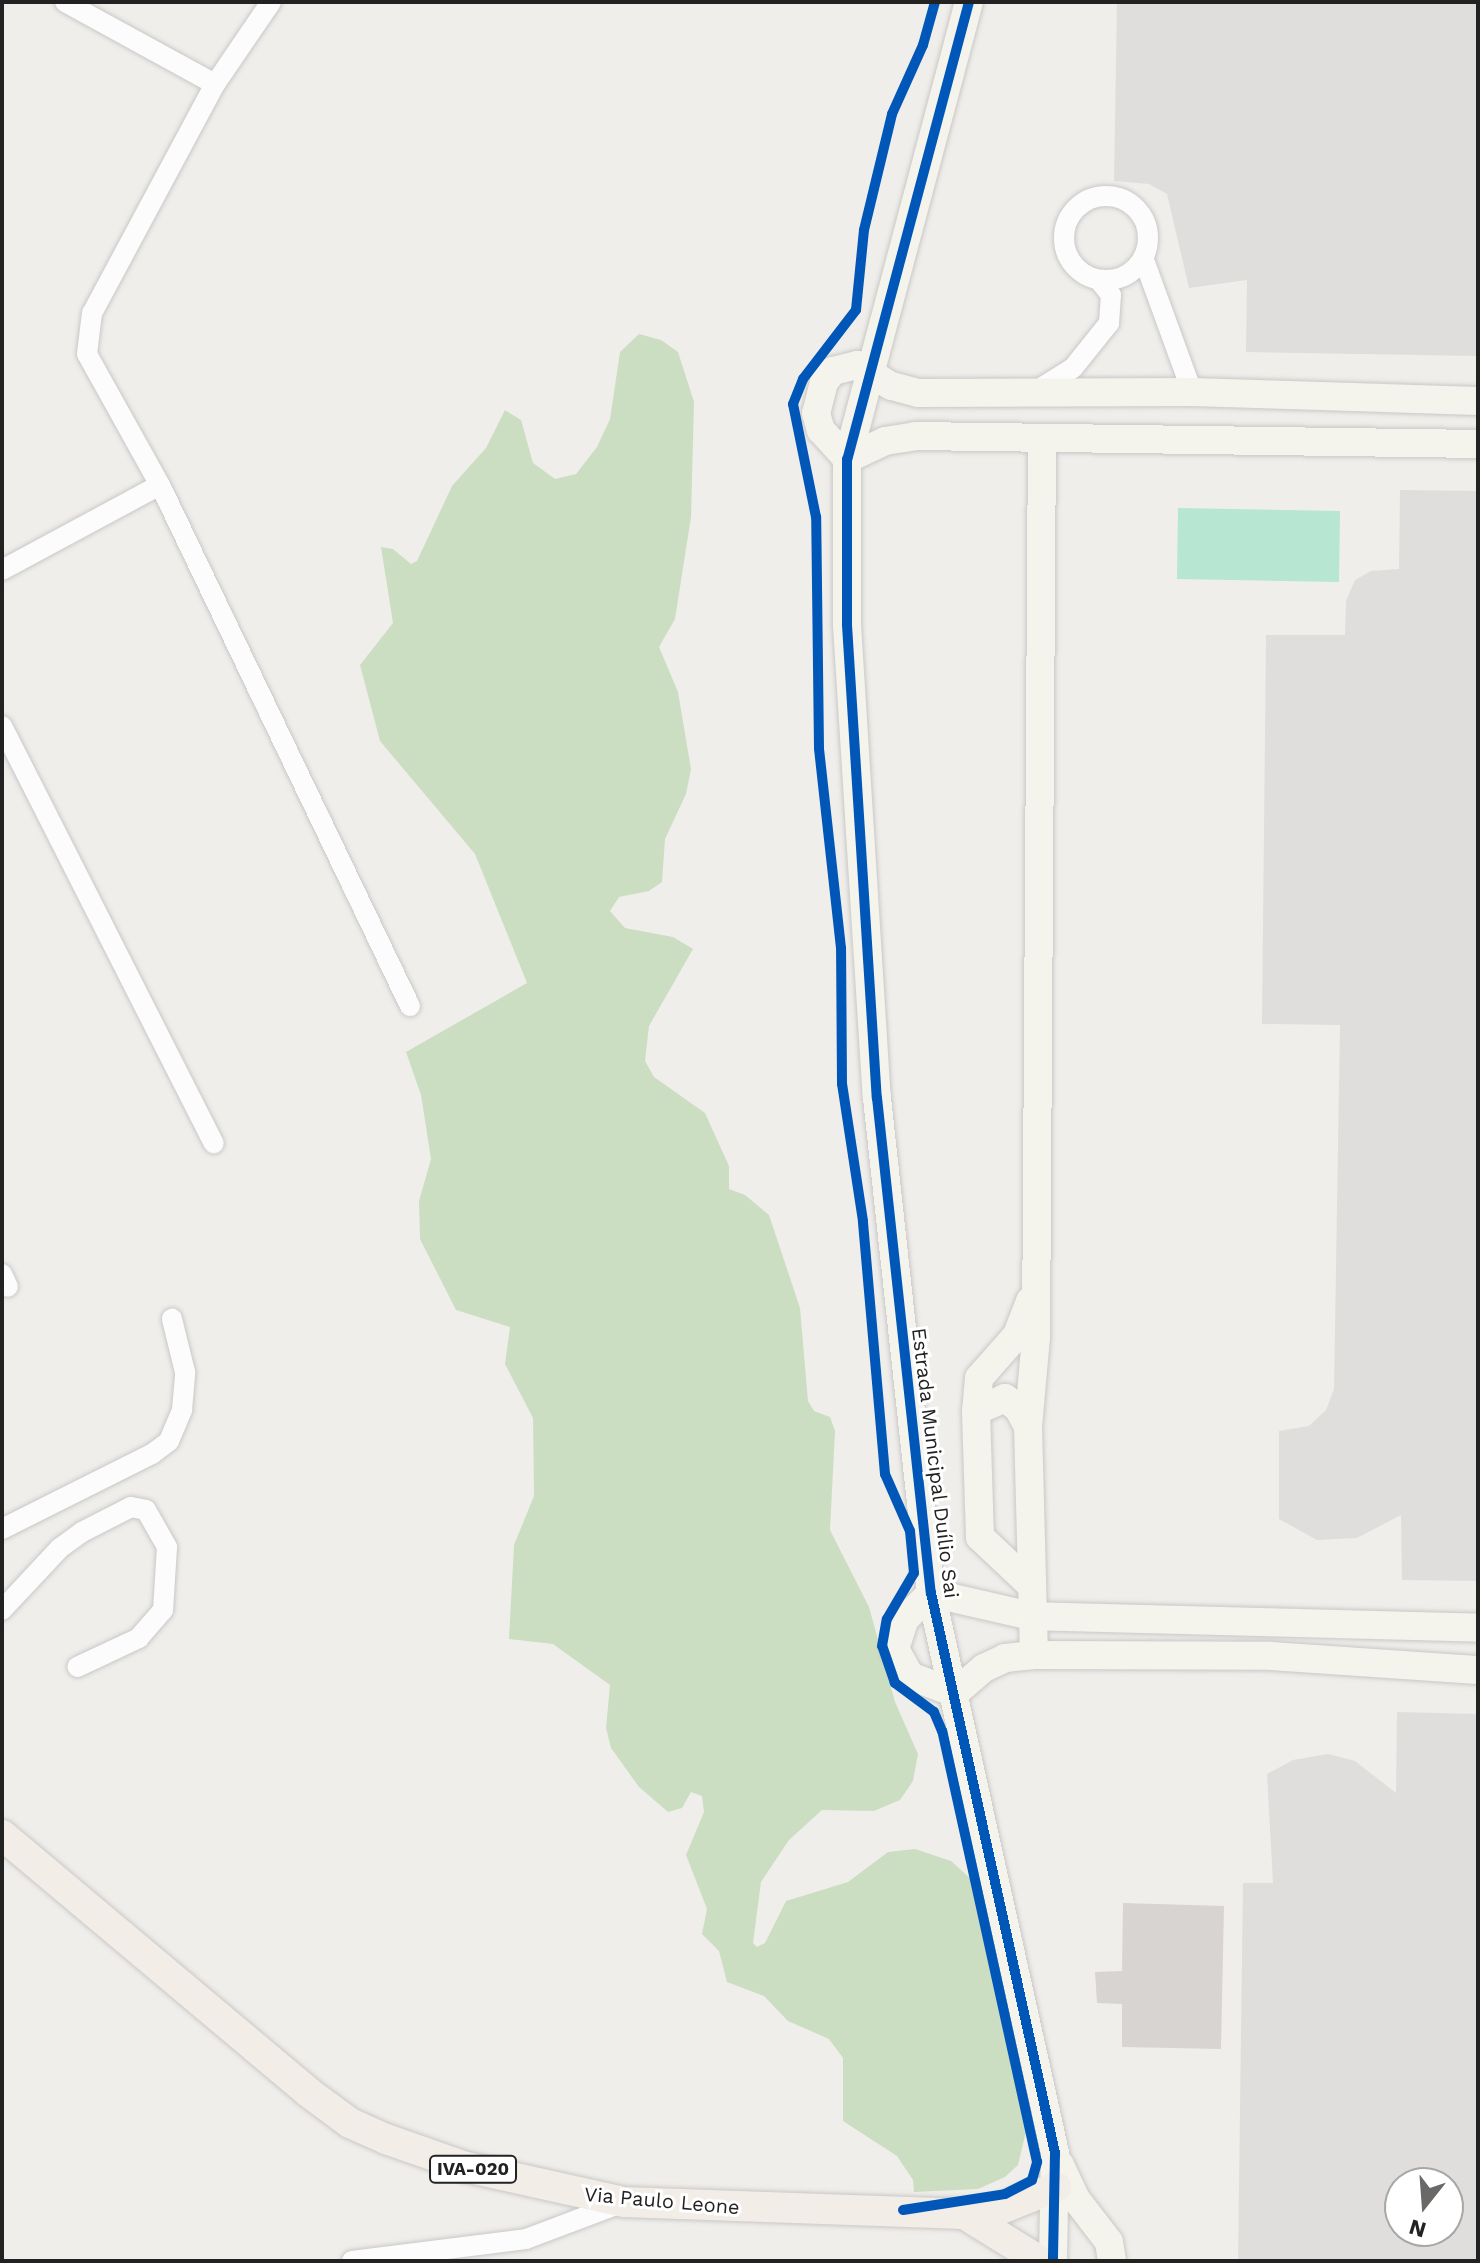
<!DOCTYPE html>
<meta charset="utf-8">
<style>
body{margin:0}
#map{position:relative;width:1480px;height:2263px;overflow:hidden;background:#f0eeeb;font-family:"Work Sans",sans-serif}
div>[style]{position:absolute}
.residential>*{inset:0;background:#dfdedc}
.forest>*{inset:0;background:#cbdec1}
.pitch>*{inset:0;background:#b7e6d2}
.building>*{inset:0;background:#d7d4d2}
.roads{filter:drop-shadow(0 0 2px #c9c8c7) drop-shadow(0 0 2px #c9c8c7)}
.street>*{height:20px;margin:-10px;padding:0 10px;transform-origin:10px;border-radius:10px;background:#fdfcfc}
.street>.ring{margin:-10px;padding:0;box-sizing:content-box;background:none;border:20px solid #fdfcfc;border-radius:50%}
.secondary>*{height:28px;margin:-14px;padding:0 14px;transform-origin:14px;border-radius:14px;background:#f4f4ed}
.primary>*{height:30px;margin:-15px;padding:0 15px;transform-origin:15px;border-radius:15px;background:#f3ede7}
.cycleway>*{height:10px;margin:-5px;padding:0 5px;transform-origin:5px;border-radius:5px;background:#0057b8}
span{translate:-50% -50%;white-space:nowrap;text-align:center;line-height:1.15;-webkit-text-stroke:6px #fff;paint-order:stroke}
.shield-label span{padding:2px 6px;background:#fff;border:2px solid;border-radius:6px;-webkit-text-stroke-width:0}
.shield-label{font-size:18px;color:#222;font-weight:700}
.street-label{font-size:20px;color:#222}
.frame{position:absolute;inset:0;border:4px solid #222;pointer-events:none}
.north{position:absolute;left:1384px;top:2167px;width:80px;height:80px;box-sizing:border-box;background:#fff;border:2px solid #a7a7a7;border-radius:50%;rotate:197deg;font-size:22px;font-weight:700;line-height:32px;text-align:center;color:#222}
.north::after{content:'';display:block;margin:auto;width:28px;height:36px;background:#6a6968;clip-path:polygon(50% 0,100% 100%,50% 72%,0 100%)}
</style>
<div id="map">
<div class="residential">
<i style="clip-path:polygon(1117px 2px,1478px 2px,1478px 356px,1246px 352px,1247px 280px,1189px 288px,1167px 194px,1149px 184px,1114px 181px)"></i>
<i style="clip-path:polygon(1400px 490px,1478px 491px,1478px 1581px,1402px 1580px,1401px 1515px,1357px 1538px,1317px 1540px,1279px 1519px,1279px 1431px,1309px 1426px,1326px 1410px,1334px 1389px,1340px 1025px,1262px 1024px,1266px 635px,1345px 635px,1346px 601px,1355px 580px,1371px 571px,1399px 569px)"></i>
<i style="clip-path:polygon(evenodd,1397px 1712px,1478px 1714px,1478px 2261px,1238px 2261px,1243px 1883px,1273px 1883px,1267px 1774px,1293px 1760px,1328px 1754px,1355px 1761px,1396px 1793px,1397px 1712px,1400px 2183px,1448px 2183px,1448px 2231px,1400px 2231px,1400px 2183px)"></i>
</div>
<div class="forest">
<i style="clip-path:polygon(639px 334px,661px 340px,678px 352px,694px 402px,691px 517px,675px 619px,659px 647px,678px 692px,691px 769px,686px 794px,665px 839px,662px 882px,649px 891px,619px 897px,610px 911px,625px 928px,673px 937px,693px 949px,649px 1026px,645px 1061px,654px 1077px,705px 1113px,729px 1166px,729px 1189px,745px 1195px,769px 1215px,800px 1308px,808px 1401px,814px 1411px,830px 1417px,835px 1431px,830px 1530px,869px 1607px,895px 1702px,918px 1754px,913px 1781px,900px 1800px,874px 1811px,822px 1810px,789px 1840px,761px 1882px,753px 1943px,757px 1947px,765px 1943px,786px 1901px,848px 1882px,888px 1852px,915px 1849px,951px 1861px,972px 1880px,1012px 2011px,1013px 2060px,1028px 2123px,1018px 2165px,1005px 2177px,978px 2189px,914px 2192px,913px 2180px,897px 2156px,843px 2121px,843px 2058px,829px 2039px,788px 2021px,764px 1996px,727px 1982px,719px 1951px,702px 1934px,707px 1909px,686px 1855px,704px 1812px,702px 1796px,691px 1792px,682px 1808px,668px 1812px,639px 1787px,611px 1748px,606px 1728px,610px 1685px,553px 1644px,509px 1639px,514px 1545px,534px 1496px,533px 1418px,505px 1364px,510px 1327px,456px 1310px,420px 1239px,419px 1201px,431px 1159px,421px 1095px,406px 1052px,527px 983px,475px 854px,380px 741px,360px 665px,393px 623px,381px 547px,393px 549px,411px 564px,417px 561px,452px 486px,486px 448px,505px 410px,521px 420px,533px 463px,555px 479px,576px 474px,597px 447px,610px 419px,620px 352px)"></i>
</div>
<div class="pitch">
<i style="clip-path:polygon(1178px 508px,1340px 511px,1339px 582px,1177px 579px)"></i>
</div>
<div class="building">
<i style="clip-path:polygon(1123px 1903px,1224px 1906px,1221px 2049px,1122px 2047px,1122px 2004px,1097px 2003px,1095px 1972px,1122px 1971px)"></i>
</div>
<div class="roads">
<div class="street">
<i style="left:65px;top:2px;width:171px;rotate:28.7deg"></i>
<i style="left:271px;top:2px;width:99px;rotate:124.3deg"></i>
<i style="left:215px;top:84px;width:260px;rotate:118.2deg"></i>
<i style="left:92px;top:313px;width:41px;rotate:97deg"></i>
<i style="left:87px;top:354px;width:150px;rotate:60.9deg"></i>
<i style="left:160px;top:485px;width:578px;rotate:64.37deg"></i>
<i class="ring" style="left:1064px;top:196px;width:64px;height:64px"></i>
<i style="left:1144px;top:260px;width:140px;rotate:70deg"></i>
<i style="left:1033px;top:393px;width:47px;rotate:-32deg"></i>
<i style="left:1073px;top:368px;width:58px;rotate:-51.3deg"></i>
<i style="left:1109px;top:323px;width:28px;rotate:-86deg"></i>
<i style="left:1111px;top:295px;width:19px;rotate:-129deg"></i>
<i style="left:2px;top:570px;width:179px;rotate:-28.3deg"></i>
<i style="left:2px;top:726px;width:468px;rotate:63.1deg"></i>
<i style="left:2px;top:1274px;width:14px;rotate:65deg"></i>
<i style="left:2px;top:1529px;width:168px;rotate:-26.6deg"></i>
<i style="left:152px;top:1454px;width:21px;rotate:-37deg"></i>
<i style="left:169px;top:1441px;width:34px;rotate:-67deg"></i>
<i style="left:182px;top:1410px;width:38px;rotate:-85deg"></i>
<i style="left:185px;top:1372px;width:55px;rotate:-103.8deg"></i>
<i style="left:2px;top:1610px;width:85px;rotate:-46.9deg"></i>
<i style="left:60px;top:1548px;width:27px;rotate:-36deg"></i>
<i style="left:82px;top:1532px;width:55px;rotate:-27deg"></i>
<i style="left:131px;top:1507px;width:15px;rotate:11deg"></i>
<i style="left:146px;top:1510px;width:43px;rotate:60.4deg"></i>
<i style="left:167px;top:1547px;width:63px;rotate:93.6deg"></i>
<i style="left:163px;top:1610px;width:37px;rotate:131deg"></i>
<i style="left:139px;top:1638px;width:68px;rotate:154.9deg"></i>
<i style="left:352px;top:2261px;width:175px;rotate:-7.2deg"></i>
<i style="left:526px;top:2239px;width:105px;rotate:-20.7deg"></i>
</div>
<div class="secondary">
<i style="left:969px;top:2px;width:473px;rotate:104.9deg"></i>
<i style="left:847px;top:459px;width:166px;rotate:90deg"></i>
<i style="left:847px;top:625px;width:474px;rotate:86.4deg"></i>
<i style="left:877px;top:1098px;width:498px;rotate:83.8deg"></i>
<i style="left:931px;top:1593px;width:574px;rotate:77.51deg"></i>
<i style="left:1055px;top:2153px;width:108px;rotate:91.1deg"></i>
<i style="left:1478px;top:401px;width:286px;rotate:-178.2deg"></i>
<i style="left:1192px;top:392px;width:274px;rotate:179.8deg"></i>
<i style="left:918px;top:393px;width:28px;rotate:-165deg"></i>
<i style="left:891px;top:386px;width:40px;rotate:-148deg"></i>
<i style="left:857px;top:365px;width:25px;rotate:166deg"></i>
<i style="left:833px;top:371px;width:14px;rotate:129deg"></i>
<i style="left:824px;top:382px;width:32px;rotate:104deg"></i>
<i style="left:816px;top:413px;width:18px;rotate:74deg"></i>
<i style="left:821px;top:430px;width:39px;rotate:48deg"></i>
<i style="left:847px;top:459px;width:42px;rotate:-25.3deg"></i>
<i style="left:885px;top:441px;width:30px;rotate:-9deg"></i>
<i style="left:915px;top:436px;width:563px;rotate:0.81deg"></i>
<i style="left:1030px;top:1301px;width:36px;rotate:111deg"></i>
<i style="left:1017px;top:1335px;width:57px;rotate:131.5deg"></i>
<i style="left:979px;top:1378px;width:33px;rotate:95deg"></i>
<i style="left:976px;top:1411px;width:126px;rotate:88.2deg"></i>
<i style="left:980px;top:1537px;width:70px;rotate:43.3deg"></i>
<i style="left:976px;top:1411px;width:32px;rotate:-24deg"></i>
<i style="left:1005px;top:1398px;width:16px;rotate:38deg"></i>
<i style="left:1018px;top:1408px;width:21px;rotate:62deg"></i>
<i style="left:1034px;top:1655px;width:228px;rotate:-91.5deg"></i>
<i style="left:1028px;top:1427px;width:90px;rotate:-84.9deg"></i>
<i style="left:1036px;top:1337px;width:898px;rotate:-89.62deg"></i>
<i style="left:955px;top:1693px;width:48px;rotate:-159.3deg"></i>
<i style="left:910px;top:1676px;width:31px;rotate:-119deg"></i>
<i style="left:895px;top:1649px;width:32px;rotate:-72deg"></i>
<i style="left:905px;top:1619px;width:37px;rotate:-45deg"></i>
<i style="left:931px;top:1593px;width:103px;rotate:13deg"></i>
<i style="left:1031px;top:1616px;width:447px;rotate:1.5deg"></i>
<i style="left:955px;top:1693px;width:38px;rotate:-41deg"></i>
<i style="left:984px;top:1668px;width:23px;rotate:-25deg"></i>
<i style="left:1005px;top:1658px;width:29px;rotate:-6deg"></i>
<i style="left:1034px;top:1655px;width:237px;rotate:0.2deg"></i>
<i style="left:1271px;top:1656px;width:207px;rotate:3.9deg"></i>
<i style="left:1060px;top:2165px;width:38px;rotate:65deg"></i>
<i style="left:1076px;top:2199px;width:54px;rotate:52.5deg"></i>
<i style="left:1109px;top:2242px;width:19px;rotate:81deg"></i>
</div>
<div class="primary">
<i style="left:2px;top:1835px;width:400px;rotate:40deg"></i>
<i style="left:308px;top:2092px;width:52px;rotate:36.4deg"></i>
<i style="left:350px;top:2123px;width:39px;rotate:24deg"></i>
<i style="left:386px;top:2139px;width:85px;rotate:19.3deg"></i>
<i style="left:466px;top:2167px;width:162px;rotate:12.5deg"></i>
<i style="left:624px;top:2202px;width:340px;rotate:2deg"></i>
<i style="left:964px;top:2214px;width:89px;rotate:31.7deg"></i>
<i style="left:964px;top:2214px;width:32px;rotate:-5deg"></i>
<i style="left:996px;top:2211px;width:65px;rotate:-21.8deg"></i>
</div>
</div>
<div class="cycleway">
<i style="left:969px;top:2px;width:473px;rotate:104.9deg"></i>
<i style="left:847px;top:459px;width:166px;rotate:90deg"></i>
<i style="left:847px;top:625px;width:474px;rotate:86.4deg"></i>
<i style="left:877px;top:1098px;width:498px;rotate:83.8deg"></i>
<i style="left:931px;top:1593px;width:574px;rotate:77.51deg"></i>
<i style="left:1055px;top:2153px;width:108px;rotate:91.1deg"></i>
<i style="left:903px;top:2210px;width:103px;rotate:-8.9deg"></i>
<i style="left:1005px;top:2194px;width:30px;rotate:-27deg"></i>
<i style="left:1032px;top:2180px;width:19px;rotate:-74deg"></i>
<i style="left:1037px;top:2162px;width:441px;rotate:-102.4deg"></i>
<i style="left:942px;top:1731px;width:21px;rotate:-113deg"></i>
<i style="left:934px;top:1712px;width:49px;rotate:-143.4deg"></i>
<i style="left:895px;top:1683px;width:39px;rotate:-109deg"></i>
<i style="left:882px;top:1646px;width:27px;rotate:-80deg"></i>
<i style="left:887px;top:1619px;width:53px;rotate:-59.6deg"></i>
<i style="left:914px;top:1573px;width:42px;rotate:-95.4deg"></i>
<i style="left:910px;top:1531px;width:62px;rotate:-113.7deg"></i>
<i style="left:885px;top:1474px;width:254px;rotate:-95deg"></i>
<i style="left:863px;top:1221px;width:139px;rotate:-98.7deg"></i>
<i style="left:842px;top:1084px;width:136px;rotate:-90.4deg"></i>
<i style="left:841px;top:948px;width:201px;rotate:-96.3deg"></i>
<i style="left:819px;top:748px;width:231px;rotate:-90.7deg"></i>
<i style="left:816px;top:517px;width:115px;rotate:-101.5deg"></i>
<i style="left:793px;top:404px;width:27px;rotate:-68deg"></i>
<i style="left:803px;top:379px;width:87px;rotate:-52.5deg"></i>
<i style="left:856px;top:310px;width:80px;rotate:-84.3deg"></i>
<i style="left:864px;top:230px;width:119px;rotate:-76.4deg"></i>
<i style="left:892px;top:114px;width:76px;rotate:-65.8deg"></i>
<i style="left:923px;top:45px;width:45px;rotate:-74.4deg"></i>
</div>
<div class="shield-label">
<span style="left:473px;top:2169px">IVA-020</span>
</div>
<div class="street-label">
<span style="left:935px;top:1463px;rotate:83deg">Estrada Municipal Duílio Sai</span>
<span style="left:662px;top:2201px;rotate:5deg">Via Paulo Leone</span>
</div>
<div class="frame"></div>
<div class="north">N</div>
</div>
